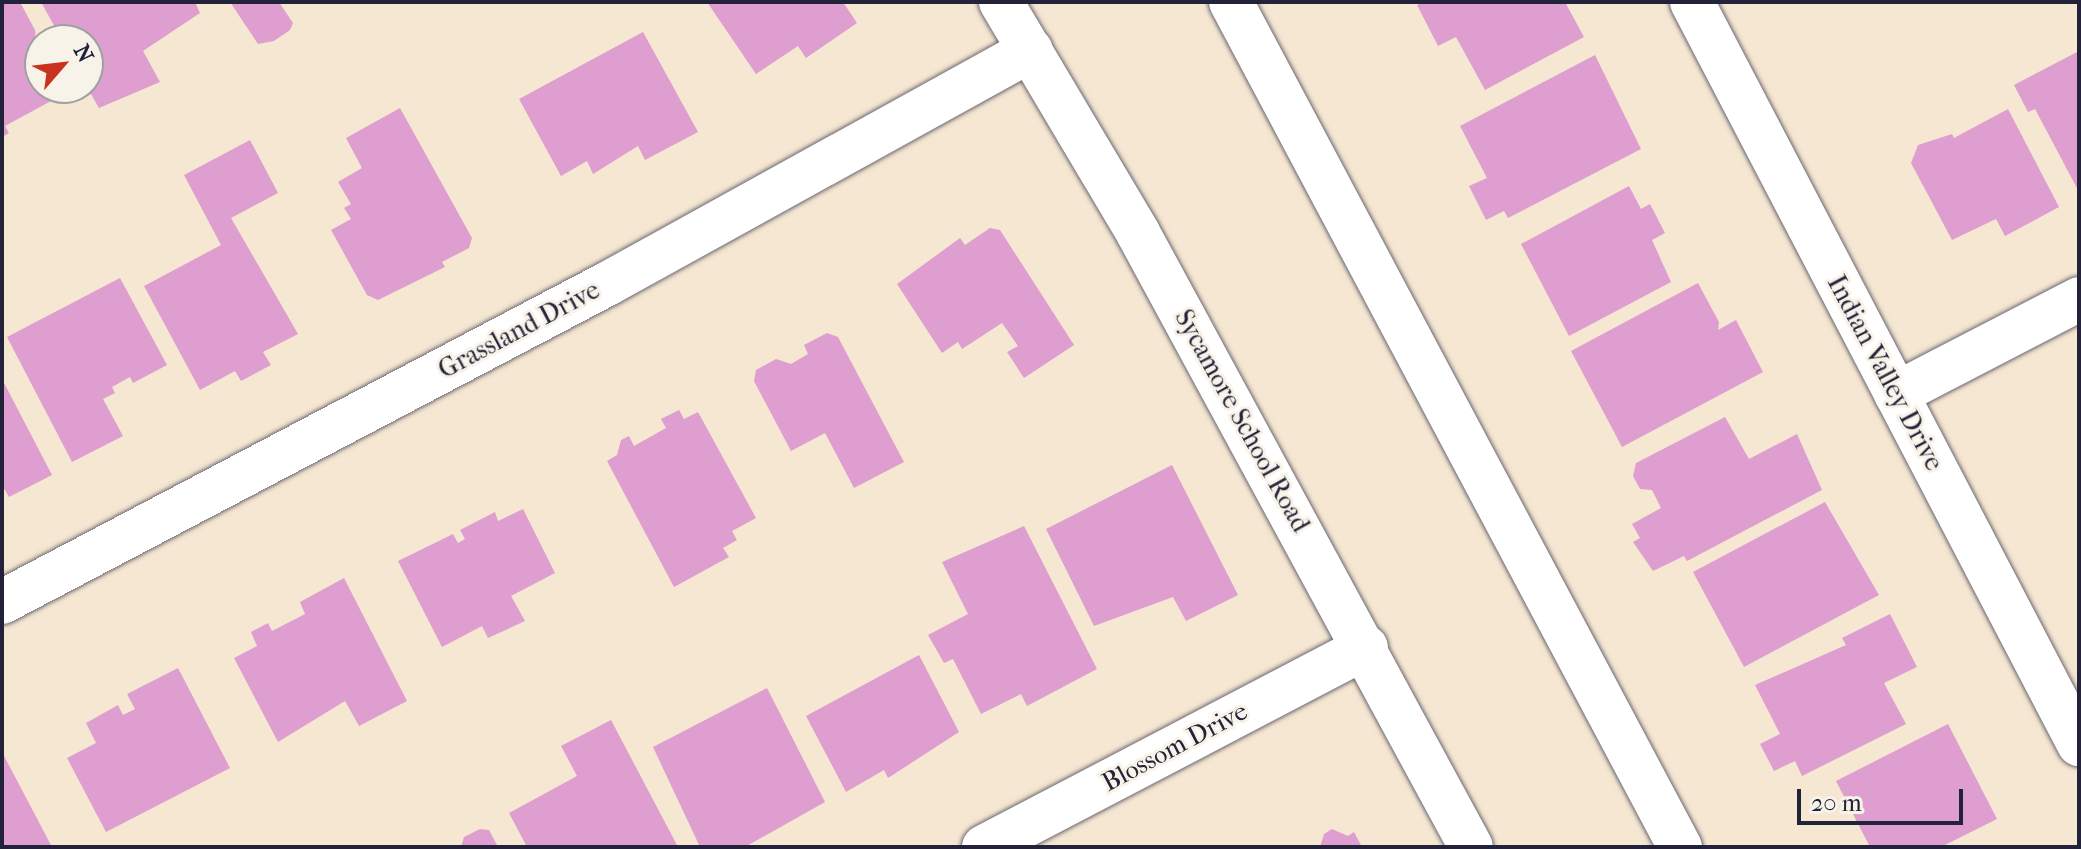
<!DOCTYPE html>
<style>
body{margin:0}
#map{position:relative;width:2081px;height:849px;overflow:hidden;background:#f5e7d2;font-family:"IM FELL French Canon",serif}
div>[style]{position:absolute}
.building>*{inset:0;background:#de9ecf}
.roads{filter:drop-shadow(0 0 2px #6c6770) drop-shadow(0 0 2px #6c6770)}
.minor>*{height:44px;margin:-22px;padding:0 22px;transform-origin:22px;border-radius:22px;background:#fff}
.major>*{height:44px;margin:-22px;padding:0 22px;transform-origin:22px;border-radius:22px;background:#fff}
span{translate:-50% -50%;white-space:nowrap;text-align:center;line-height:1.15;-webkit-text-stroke:6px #f7f3e8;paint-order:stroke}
.street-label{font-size:26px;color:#22223b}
.frame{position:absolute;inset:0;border:4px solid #22223b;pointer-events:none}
.north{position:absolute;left:24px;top:24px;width:80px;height:80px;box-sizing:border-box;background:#f7f3e8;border:2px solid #a29fa3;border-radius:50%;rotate:62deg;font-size:22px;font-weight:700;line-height:32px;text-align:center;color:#22223b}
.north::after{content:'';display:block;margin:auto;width:28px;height:36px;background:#c8321e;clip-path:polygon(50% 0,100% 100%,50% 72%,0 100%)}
.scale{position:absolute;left:1797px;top:789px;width:166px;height:36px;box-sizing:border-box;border:4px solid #22223b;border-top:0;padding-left:10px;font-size:24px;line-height:28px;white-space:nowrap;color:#22223b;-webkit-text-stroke:6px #f7f3e8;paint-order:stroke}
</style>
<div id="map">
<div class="building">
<i style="clip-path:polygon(2px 2px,20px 2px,35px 30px,40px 88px,61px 88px,64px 94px,5px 126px,9px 133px,2px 137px)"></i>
<i style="clip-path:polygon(41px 2px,195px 2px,200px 13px,143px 51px,160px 82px,99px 108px,88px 89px,88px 40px,62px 40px)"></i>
<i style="clip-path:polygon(230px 2px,279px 2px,293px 23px,290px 30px,274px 41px,258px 44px)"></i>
<i style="clip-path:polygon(707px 2px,843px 2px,857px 23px,806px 58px,798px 46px,756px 74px)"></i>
<i style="clip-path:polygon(1423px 2px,1565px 2px,1584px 37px,1485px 90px,1456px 37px,1438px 46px,1417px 5px)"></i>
<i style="clip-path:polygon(643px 32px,698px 132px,645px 160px,638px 146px,593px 174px,587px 161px,561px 176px,519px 99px)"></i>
<i style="clip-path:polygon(2079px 51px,2079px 192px,2035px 109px,2028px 112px,2014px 85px)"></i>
<i style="clip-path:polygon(1595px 55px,1641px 149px,1508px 218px,1504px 211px,1486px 220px,1469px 186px,1487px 178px,1460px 126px)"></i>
<i style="clip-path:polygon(400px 108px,472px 238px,469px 248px,442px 262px,445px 267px,378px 300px,367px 295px,331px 230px,351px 219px,344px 208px,351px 204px,338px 182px,362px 168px,346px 138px)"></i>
<i style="clip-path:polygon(2008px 109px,2059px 207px,2005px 236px,1996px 219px,1952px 240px,1911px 163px,1918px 145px,1952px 134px,1954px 138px)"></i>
<i style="clip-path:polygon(250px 140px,278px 193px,231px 218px,298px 334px,263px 352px,271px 365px,241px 381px,235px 371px,200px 390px,144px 286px,221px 245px,184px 175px)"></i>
<i style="clip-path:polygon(1629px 186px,1641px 209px,1650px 204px,1665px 233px,1652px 240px,1671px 282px,1569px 336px,1521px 244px)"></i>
<i style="clip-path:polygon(990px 228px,1000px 230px,1074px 345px,1024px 378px,1007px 352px,1018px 346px,1002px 323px,962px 349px,958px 342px,942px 353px,897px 284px,960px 238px,965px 245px)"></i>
<i style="clip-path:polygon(120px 278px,167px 365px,133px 383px,130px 377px,112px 387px,115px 393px,103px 399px,123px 436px,72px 462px,7px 337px)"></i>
<i style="clip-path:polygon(1698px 283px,1719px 322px,1718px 330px,1736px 320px,1763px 372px,1622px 447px,1571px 351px)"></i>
<i style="clip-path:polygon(827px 333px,838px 337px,904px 462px,854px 488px,825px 433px,791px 451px,754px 381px,756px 370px,776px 359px,791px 364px,808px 354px,804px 345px)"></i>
<i style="clip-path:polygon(2px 379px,52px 475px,9px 497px,2px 485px)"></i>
<i style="clip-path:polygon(679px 410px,684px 419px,698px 412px,756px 518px,732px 531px,737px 540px,723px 548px,729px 557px,674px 587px,607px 461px,617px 455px,621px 440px,629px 436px,634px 446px,666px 428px,661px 419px)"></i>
<i style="clip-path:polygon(1725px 417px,1749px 459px,1797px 434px,1822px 490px,1687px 561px,1684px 556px,1653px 571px,1633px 542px,1640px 538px,1632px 524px,1661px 508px,1652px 490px,1640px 489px,1633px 476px,1636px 463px)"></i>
<i style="clip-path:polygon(1172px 465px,1238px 595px,1186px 621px,1173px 597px,1094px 626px,1046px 529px)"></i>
<i style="clip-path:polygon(1825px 502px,1879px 595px,1744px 667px,1693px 572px)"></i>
<i style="clip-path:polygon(523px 509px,555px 573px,511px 596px,525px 621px,488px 638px,482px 626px,442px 647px,398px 561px,453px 534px,458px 543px,465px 539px,460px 530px,495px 512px,498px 521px)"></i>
<i style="clip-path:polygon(1024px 526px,1097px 669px,1027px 706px,1021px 694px,981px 714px,953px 659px,944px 663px,928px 635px,968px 614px,942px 562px)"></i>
<i style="clip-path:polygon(344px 578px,407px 701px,359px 726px,345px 701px,278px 742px,234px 658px,257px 646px,251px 632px,268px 623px,272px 631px,305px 614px,300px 602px)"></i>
<i style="clip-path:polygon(1890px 614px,1917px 667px,1884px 683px,1906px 724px,1802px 776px,1795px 761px,1774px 771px,1760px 744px,1780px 734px,1755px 685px,1846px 645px,1842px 638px)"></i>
<i style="clip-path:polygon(919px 655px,959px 732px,888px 778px,884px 770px,846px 792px,806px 716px)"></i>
<i style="clip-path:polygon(178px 668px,230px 768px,106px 832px,67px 758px,96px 743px,86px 723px,118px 705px,123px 715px,135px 709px,127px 694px)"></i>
<i style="clip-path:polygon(767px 688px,825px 802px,745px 847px,700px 847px,653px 747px)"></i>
<i style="clip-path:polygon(611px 720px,678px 847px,527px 847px,509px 813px,577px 776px,561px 746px)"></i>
<i style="clip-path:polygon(1948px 724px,1997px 819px,1941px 847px,1870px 847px,1836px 781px)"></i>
<i style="clip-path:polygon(2px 752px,52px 847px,2px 847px)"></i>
<i style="clip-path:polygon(480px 829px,489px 830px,498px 847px,461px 847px,464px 837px)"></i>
<i style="clip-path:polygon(1332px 829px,1348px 836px,1354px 832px,1362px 847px,1320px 847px,1324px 834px)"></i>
</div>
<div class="roads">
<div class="minor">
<i style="left:1692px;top:2px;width:837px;rotate:62.46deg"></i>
<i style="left:1896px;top:394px;width:206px;rotate:-27.4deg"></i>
<i style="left:2px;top:602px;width:683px;rotate:-27.73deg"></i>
<i style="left:607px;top:284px;width:484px;rotate:-28.9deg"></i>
<i style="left:984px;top:847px;width:431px;rotate:-27.6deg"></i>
</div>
<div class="major">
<i style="left:1001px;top:2px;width:269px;rotate:59.3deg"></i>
<i style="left:1138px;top:233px;width:698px;rotate:61.53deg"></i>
<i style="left:1231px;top:2px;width:957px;rotate:62.02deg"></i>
</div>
</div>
<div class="street-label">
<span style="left:519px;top:330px;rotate:-28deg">Grassland Drive</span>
<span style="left:1885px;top:373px;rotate:62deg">Indian Valley Drive</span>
<span style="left:1242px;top:421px;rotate:61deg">Sycamore School Road</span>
<span style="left:1175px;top:747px;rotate:-28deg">Blossom Drive</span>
</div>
<div class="frame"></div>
<div class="north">N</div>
<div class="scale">20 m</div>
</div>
